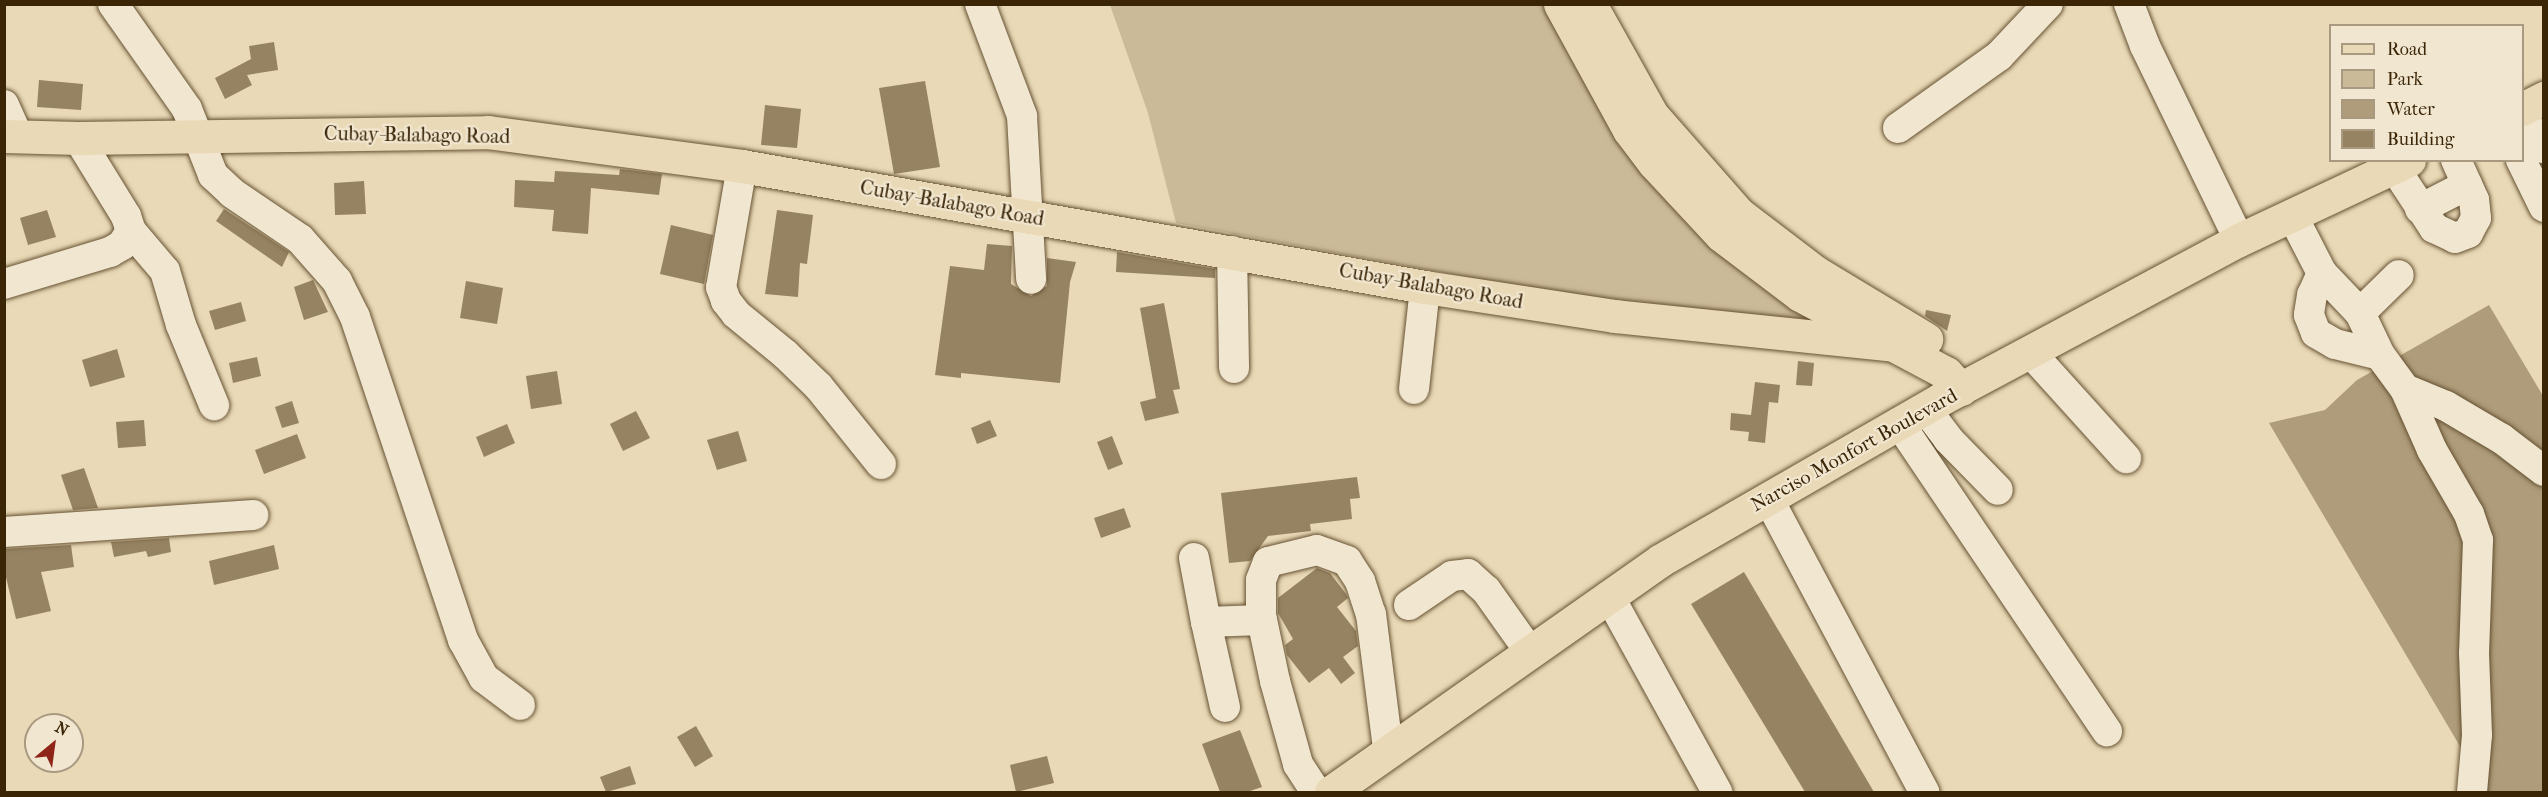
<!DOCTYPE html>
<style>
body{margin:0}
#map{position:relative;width:2548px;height:797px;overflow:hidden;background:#e9d9b6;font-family:"IM FELL French Canon",serif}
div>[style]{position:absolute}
.green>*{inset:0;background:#cbba98}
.water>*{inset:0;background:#ae9c7a}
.building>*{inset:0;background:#958362}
.roads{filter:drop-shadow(0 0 2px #665233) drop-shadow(0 0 2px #665233)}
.minor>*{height:30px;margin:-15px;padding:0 15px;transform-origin:15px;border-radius:15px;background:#f1e6d0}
.major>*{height:33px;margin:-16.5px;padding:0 16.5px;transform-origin:16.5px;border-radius:16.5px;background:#e9d9b6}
span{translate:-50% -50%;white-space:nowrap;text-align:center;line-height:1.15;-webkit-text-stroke:4.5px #f1e6d0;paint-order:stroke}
.street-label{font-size:20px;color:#3a2507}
.frame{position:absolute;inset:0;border:6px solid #3a2507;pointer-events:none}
.legend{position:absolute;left:2329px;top:24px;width:195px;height:138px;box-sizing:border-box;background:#f1e6d0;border:2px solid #a89980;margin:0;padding:8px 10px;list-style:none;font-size:18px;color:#3a2507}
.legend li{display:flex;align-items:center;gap:12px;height:30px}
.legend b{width:30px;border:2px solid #a89980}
.north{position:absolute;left:24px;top:713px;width:60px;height:60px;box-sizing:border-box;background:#f1e6d0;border:2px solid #a89980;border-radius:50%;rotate:29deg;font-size:16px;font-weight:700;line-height:24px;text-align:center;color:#3a2507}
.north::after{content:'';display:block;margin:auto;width:21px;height:27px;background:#8f2418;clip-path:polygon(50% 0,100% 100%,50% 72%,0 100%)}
</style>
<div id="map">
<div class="green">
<i style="clip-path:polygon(1110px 5px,1544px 5px,1837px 333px,1495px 282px,1176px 223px,1148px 113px)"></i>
</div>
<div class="water">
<i style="clip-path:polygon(2489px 305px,2543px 396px,2543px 792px,2487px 792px,2269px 423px,2325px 410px,2357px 380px)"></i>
</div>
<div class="building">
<i style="clip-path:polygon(274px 42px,278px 70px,247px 75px,252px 85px,225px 99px,215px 78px,251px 59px,249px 46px)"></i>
<i style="clip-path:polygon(39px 80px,83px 84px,81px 110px,37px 107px)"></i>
<i style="clip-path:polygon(925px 81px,940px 167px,894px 174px,879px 88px)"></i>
<i style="clip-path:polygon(765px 105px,801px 109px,797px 148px,761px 145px)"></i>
<i style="clip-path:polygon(620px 169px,662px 174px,659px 195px,591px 188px,588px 234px,552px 231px,554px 210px,514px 207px,515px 180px,554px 182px,555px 171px,619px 175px)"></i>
<i style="clip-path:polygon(364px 181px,366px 214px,335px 215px,334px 183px)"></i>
<i style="clip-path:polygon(224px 209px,289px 252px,282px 267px,216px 221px)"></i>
<i style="clip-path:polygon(47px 210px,56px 237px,28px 245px,20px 218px)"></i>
<i style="clip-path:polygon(777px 210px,813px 215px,807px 264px,800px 263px,798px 297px,765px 294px)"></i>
<i style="clip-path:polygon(671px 225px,713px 235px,704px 284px,660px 274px)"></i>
<i style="clip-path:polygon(987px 244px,1012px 246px,1011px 284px,1031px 296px,1047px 286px,1047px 258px,1076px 262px,1070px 282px,1060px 383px,961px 373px,961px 378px,935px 375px,950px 266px,984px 270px)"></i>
<i style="clip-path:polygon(1117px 252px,1215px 269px,1215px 278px,1116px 272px)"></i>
<i style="clip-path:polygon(313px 280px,328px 312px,304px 320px,294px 287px)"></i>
<i style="clip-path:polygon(466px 281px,503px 288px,497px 324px,460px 318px)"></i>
<i style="clip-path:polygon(241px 302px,246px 321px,215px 330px,209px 311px)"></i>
<i style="clip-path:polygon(1164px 303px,1180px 389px,1173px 390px,1179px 413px,1145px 421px,1140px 402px,1156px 398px,1140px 308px)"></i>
<i style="clip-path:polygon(1926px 310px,1951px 315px,1947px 331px,1925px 316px)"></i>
<i style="clip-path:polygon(117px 349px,125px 377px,90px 387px,82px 360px)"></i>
<i style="clip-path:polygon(257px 357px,261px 376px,233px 383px,229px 363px)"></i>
<i style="clip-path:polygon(1798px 361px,1814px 363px,1812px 386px,1796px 385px)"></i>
<i style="clip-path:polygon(557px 371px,562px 404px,531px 409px,526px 376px)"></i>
<i style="clip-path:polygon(1755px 382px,1780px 385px,1778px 403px,1769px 402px,1765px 443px,1748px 441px,1749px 432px,1730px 430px,1731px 413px,1751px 415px)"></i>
<i style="clip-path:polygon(292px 401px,299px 423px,282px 428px,275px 407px)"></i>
<i style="clip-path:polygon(636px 411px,650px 438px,623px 451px,610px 424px)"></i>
<i style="clip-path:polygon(144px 420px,146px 446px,118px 448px,116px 422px)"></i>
<i style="clip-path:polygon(990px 420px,997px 436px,977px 444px,971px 428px)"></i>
<i style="clip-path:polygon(507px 424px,515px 443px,484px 457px,476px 437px)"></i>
<i style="clip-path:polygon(738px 431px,747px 461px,717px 470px,707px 440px)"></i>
<i style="clip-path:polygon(297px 434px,306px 458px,264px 474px,255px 450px)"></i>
<i style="clip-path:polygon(1112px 436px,1123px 464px,1108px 470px,1097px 442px)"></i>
<i style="clip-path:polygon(84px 468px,98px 508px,73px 510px,61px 475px)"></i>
<i style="clip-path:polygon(1357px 477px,1360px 498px,1350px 499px,1352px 519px,1310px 524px,1311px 531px,1268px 536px,1250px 561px,1229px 563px,1221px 493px)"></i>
<i style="clip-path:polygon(1124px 508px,1131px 527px,1101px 538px,1094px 518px)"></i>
<i style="clip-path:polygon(169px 538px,171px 552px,148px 557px,146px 551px,114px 557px,111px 542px)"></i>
<i style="clip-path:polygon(71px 545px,74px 567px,41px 572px,51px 611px,16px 619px,4px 569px,4px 549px)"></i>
<i style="clip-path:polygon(274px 545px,279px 569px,214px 585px,209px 561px)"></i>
<i style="clip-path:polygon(1317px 568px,1330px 573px,1346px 594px,1348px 598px,1337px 607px,1356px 631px,1358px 646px,1343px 657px,1355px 673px,1341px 684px,1329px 668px,1309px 683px,1287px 655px,1285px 645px,1293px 639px,1278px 613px,1278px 598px)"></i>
<i style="clip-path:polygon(1744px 572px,1874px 792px,1805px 792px,1691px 604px)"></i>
<i style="clip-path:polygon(696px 726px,713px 756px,695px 767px,677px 737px)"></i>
<i style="clip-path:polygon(1240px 730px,1262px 787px,1247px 792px,1220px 792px,1202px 744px)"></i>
<i style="clip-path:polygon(1047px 756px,1054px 783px,1016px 792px,1010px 765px)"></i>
<i style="clip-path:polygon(630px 766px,636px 784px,606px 792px,600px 777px)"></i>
</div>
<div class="roads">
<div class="minor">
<i style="left:113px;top:4px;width:128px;rotate:54.8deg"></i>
<i style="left:187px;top:109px;width:71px;rotate:68.5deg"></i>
<i style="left:213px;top:175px;width:26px;rotate:43deg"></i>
<i style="left:232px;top:193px;width:82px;rotate:34.1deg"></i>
<i style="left:300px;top:239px;width:56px;rotate:48.6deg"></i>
<i style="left:337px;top:281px;width:40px;rotate:63.4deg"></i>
<i style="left:355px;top:317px;width:341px;rotate:71.5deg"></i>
<i style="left:463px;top:640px;width:43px;rotate:61.1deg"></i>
<i style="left:484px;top:678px;width:45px;rotate:36.9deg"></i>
<i style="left:980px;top:4px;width:120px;rotate:69.4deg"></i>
<i style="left:1022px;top:116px;width:163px;rotate:86.8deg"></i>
<i style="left:2129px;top:4px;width:45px;rotate:69.1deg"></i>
<i style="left:2145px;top:46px;width:216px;rotate:64.1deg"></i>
<i style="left:4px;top:105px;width:34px;rotate:66deg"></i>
<i style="left:2522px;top:117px;width:38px;rotate:55deg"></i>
<i style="left:1898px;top:128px;width:124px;rotate:-35.5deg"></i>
<i style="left:1999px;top:56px;width:71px;rotate:-46.7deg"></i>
<i style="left:78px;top:138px;width:92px;rotate:58.4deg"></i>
<i style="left:126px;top:216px;width:16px;rotate:72deg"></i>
<i style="left:131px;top:231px;width:52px;rotate:49.6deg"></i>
<i style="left:165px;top:271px;width:56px;rotate:73.5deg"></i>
<i style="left:181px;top:325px;width:87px;rotate:67.6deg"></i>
<i style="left:2521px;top:160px;width:52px;rotate:63.9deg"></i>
<i style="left:742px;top:166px;width:123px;rotate:99.8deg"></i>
<i style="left:721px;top:287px;width:15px;rotate:70deg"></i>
<i style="left:726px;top:301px;width:16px;rotate:52deg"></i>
<i style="left:736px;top:314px;width:63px;rotate:39.2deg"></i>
<i style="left:785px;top:354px;width:47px;rotate:44.1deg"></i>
<i style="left:819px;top:387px;width:99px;rotate:51.2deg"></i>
<i style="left:2394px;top:167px;width:73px;rotate:56.7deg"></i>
<i style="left:2434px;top:228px;width:23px;rotate:25deg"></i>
<i style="left:2455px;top:238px;width:14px;rotate:-21deg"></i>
<i style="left:2468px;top:233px;width:17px;rotate:-62deg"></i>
<i style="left:2476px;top:218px;width:18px;rotate:-96deg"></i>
<i style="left:2474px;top:200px;width:44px;rotate:-114.2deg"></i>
<i style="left:2420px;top:209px;width:53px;rotate:-27.1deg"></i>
<i style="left:2292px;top:215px;width:65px;rotate:62.7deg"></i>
<i style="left:2322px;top:273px;width:55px;rotate:46.5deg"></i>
<i style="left:2360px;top:313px;width:47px;rotate:64.5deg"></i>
<i style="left:2380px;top:355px;width:42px;rotate:53.7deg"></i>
<i style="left:2405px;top:389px;width:67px;rotate:66.1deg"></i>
<i style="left:2432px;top:450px;width:74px;rotate:60deg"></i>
<i style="left:2469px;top:514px;width:28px;rotate:71deg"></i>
<i style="left:2478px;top:540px;width:113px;rotate:92deg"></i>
<i style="left:2474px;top:653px;width:82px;rotate:87.9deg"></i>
<i style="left:2477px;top:735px;width:57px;rotate:95deg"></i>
<i style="left:1232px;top:251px;width:117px;rotate:89deg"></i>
<i style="left:2322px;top:273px;width:24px;rotate:114deg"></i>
<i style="left:2312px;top:295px;width:20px;rotate:99deg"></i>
<i style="left:2309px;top:315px;width:19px;rotate:69deg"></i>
<i style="left:2316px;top:333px;width:22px;rotate:30deg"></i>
<i style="left:2335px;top:344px;width:46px;rotate:13.7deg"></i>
<i style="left:4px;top:284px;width:111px;rotate:-16.8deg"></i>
<i style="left:110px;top:252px;width:14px;rotate:-30deg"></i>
<i style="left:122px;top:245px;width:17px;rotate:-57deg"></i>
<i style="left:2360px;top:313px;width:54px;rotate:-44.3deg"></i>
<i style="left:2031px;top:353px;width:142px;rotate:47.9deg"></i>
<i style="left:1414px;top:389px;width:103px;rotate:-83.8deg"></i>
<i style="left:2405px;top:389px;width:44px;rotate:22.5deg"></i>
<i style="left:2446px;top:406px;width:65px;rotate:30.5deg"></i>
<i style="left:2502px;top:439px;width:53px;rotate:37.3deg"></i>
<i style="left:1925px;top:408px;width:39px;rotate:53deg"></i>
<i style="left:1948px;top:439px;width:71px;rotate:45.6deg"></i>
<i style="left:1899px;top:423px;width:372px;rotate:56deg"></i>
<i style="left:1768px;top:498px;width:333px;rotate:62deg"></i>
<i style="left:4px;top:532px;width:250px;rotate:-3.9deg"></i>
<i style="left:1194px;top:558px;width:65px;rotate:79.4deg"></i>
<i style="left:1206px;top:622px;width:56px;rotate:-2deg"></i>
<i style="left:1609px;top:596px;width:224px;rotate:61.1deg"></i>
<i style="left:1409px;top:605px;width:52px;rotate:-34deg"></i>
<i style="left:1452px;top:576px;width:16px;rotate:-7deg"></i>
<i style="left:1468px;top:574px;width:24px;rotate:42deg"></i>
<i style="left:1486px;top:590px;width:76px;rotate:54.6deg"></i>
<i style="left:1206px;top:622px;width:87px;rotate:77.4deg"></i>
<i style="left:1316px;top:792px;width:33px;rotate:-123deg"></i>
<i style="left:1298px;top:764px;width:86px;rotate:-105.5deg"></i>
<i style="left:1275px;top:681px;width:67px;rotate:-102deg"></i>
<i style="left:1261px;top:615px;width:35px;rotate:-90deg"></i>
<i style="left:1261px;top:580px;width:19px;rotate:-69deg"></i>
<i style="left:1268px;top:562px;width:50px;rotate:-13.8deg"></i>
<i style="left:1317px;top:550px;width:32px;rotate:20deg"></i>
<i style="left:1347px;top:561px;width:24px;rotate:57deg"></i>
<i style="left:1360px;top:581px;width:35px;rotate:72deg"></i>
<i style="left:1371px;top:614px;width:136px;rotate:82.8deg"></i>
</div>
<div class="major">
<i style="left:1560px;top:4px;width:144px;rotate:61.3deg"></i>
<i style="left:1629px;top:130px;width:41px;rotate:52.9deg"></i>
<i style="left:1654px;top:163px;width:98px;rotate:47.1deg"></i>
<i style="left:1721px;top:235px;width:99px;rotate:37.2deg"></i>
<i style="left:1800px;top:295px;width:166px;rotate:28.1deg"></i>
<i style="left:1946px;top:373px;width:22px;rotate:47deg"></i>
<i style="left:1590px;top:4px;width:127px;rotate:60.8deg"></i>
<i style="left:1652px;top:115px;width:132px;rotate:48.7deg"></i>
<i style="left:1739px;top:214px;width:96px;rotate:37.3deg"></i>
<i style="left:1815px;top:272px;width:130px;rotate:31.1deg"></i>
<i style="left:2522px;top:109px;width:25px;rotate:-27deg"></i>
<i style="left:4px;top:136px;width:74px;rotate:1.5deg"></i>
<i style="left:78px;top:138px;width:410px;rotate:-0.8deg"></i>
<i style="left:488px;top:132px;width:256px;rotate:7.6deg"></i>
<i style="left:742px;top:166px;width:694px;rotate:10.05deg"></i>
<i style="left:1425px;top:287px;width:192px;rotate:8.7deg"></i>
<i style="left:1615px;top:316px;width:281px;rotate:5.9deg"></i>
<i style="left:1331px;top:792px;width:403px;rotate:-35.1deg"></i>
<i style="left:1661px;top:560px;width:323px;rotate:-29.9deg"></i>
<i style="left:1941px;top:399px;width:338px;rotate:-28.1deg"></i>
<i style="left:2239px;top:240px;width:188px;rotate:-25.2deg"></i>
</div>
</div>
<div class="street-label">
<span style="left:417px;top:135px;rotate:1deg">Cubay-Balabago Road</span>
<span style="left:952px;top:203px;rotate:10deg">Cubay-Balabago Road</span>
<span style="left:1431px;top:286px;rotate:10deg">Cubay-Balabago Road</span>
<span style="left:1854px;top:450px;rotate:-29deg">Narciso Monfort Boulevard</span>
</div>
<div class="frame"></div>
<ul class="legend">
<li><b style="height:8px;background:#e9d9b6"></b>Road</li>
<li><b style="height:16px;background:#cbba98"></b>Park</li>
<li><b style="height:16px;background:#ae9c7a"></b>Water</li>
<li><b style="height:16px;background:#958362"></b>Building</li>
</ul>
<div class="north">N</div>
</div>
